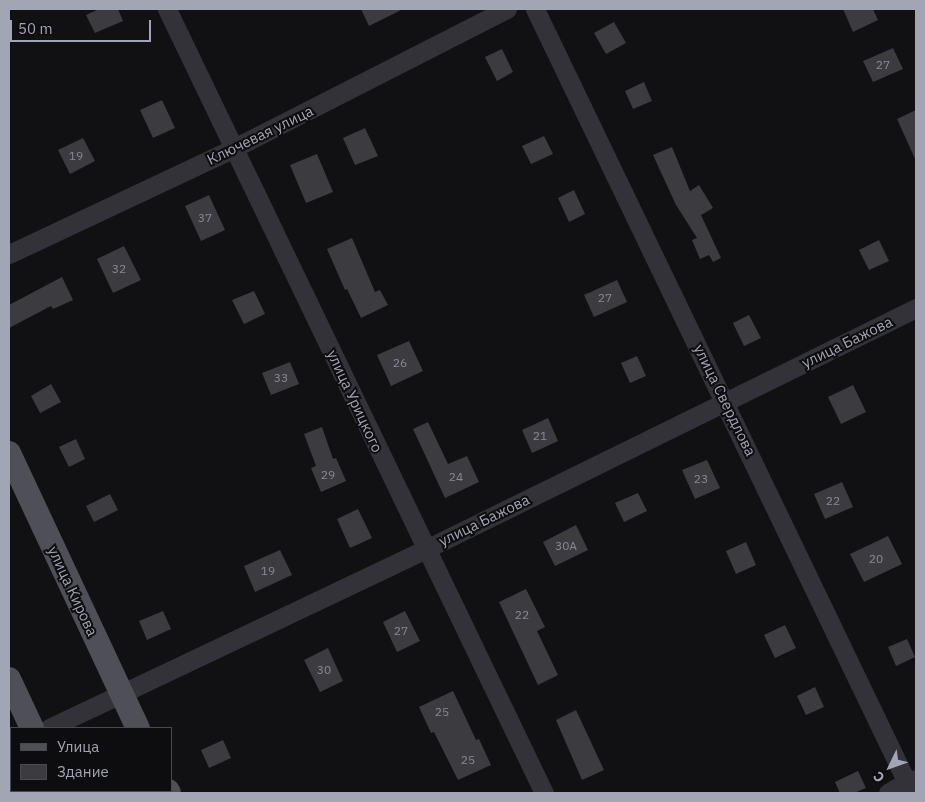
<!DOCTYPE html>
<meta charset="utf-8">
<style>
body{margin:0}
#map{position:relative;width:925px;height:802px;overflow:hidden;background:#111113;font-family:"IBM Plex Sans",sans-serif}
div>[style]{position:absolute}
.building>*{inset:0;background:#3c3b40}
.minor>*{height:19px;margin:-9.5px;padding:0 9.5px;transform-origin:9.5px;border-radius:9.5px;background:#323238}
.major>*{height:24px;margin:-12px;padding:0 12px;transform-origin:12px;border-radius:12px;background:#4e4f57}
span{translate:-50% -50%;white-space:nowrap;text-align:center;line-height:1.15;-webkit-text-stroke:4px #0d0c0e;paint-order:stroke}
.number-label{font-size:12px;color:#888a97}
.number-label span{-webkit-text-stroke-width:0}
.street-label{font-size:15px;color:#a2a5b4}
.frame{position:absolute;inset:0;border:10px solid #a2a5b4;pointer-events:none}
.legend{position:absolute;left:10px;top:727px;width:162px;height:65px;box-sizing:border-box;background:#0d0c0e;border:1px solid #494950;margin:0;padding:6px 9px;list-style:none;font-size:15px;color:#a2a5b4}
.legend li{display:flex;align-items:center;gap:10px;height:25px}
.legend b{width:25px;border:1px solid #494950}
.north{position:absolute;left:865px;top:742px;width:50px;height:50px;-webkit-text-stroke:4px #0d0c0e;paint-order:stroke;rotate:228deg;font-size:14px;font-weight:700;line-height:20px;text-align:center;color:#a2a5b4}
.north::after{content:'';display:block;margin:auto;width:18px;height:22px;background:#a2a5b4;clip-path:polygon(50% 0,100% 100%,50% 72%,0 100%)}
.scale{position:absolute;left:10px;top:20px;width:141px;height:22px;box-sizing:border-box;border:2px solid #a2a5b4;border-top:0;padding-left:6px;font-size:15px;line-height:18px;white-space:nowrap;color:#a2a5b4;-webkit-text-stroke:4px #0d0c0e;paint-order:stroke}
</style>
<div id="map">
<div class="building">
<i style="clip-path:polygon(99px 9px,118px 9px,123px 21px,95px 33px,86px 15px)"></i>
<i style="clip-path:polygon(361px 9px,403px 9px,369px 26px)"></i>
<i style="clip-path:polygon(843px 9px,873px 9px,878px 20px,853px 32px)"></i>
<i style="clip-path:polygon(614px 22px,626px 43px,606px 54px,594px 33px)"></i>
<i style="clip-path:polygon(893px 48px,903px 69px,873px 82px,863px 61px)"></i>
<i style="clip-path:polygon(502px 49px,513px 72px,497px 81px,485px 57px)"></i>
<i style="clip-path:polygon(644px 82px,652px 101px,633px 109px,625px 91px)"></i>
<i style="clip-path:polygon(162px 100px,175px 128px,153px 138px,140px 110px)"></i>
<i style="clip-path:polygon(916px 110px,916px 161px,897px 119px)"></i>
<i style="clip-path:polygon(365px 128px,378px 156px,355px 165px,343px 138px)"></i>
<i style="clip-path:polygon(544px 136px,553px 154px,531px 164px,522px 146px)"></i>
<i style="clip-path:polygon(83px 138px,95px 161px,70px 174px,58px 150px)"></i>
<i style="clip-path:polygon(672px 147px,690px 191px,699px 185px,713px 208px,701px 215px,721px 258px,713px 262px,709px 255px,700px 259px,692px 240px,697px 238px,676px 205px,653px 155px)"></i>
<i style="clip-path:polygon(317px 154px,333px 192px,306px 203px,290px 165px)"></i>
<i style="clip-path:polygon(574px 190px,585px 214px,569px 222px,558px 198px)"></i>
<i style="clip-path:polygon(209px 195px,225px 230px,201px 241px,185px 206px)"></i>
<i style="clip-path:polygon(352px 238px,375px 292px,380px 290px,388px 305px,361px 318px,347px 289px,345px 290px,327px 249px)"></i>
<i style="clip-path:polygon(879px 240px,889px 261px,869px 270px,859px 250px)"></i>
<i style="clip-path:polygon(124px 246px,141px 280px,113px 293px,97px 259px)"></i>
<i style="clip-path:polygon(62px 277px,73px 300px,53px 309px,51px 306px,9px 328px,9px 305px)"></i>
<i style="clip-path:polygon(617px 280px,627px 302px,594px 317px,584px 295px)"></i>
<i style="clip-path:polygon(254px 291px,265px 314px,244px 324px,232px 300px)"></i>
<i style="clip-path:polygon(749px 315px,761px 338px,744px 346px,733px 323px)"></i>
<i style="clip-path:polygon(409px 341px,423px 371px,391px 386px,377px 355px)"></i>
<i style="clip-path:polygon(637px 356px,646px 376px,630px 383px,621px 363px)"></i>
<i style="clip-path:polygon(290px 362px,299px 384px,271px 395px,262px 373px)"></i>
<i style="clip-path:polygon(51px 384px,61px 402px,40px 413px,31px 396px)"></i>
<i style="clip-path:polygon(853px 385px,866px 412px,841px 424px,828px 397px)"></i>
<i style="clip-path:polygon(548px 418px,558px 441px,532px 453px,522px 430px)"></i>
<i style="clip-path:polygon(428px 422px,448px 464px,467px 456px,479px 482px,445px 498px,413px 429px)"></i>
<i style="clip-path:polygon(322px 427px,333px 459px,336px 458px,346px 481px,321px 492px,311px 468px,316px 466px,304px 434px)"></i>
<i style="clip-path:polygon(76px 439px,85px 459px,69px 467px,59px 447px)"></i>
<i style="clip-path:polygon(707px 460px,720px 488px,695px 499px,682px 470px)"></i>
<i style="clip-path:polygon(842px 482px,853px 507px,825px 519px,814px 494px)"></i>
<i style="clip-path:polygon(638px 493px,647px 511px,624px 522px,615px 503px)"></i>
<i style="clip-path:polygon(110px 494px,118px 510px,94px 522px,86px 506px)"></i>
<i style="clip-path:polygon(358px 509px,372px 538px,350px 548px,337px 519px)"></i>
<i style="clip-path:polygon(576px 525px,588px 550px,555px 566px,543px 542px)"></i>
<i style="clip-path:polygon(888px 536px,902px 564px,864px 582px,850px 554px)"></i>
<i style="clip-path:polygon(746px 542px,756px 565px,736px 574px,726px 551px)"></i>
<i style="clip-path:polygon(280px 550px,292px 575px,255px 592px,244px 566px)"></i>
<i style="clip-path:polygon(526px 589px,545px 627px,537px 631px,558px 675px,538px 685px,499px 602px)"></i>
<i style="clip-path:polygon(163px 611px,171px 629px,147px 640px,139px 621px)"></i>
<i style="clip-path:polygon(405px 611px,420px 641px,397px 652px,383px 622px)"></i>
<i style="clip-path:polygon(785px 625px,796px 648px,775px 658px,764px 635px)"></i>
<i style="clip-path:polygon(907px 639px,915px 657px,896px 666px,888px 647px)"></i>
<i style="clip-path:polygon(328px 648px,343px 681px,320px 692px,304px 660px)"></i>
<i style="clip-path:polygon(815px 687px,824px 707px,806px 715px,797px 696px)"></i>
<i style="clip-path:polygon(453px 691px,476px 740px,479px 739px,491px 765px,458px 780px,434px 732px,431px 733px,419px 707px)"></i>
<i style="clip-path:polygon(576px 710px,604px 770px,582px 780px,556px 720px)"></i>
<i style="clip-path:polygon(223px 740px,231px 758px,209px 768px,201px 750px)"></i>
<i style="clip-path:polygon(858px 771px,866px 788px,854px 793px,840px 793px,835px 782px)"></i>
</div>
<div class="minor">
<i style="left:167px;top:9px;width:870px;rotate:64.32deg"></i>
<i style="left:535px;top:9px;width:870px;rotate:64.32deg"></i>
<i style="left:9px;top:254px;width:251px;rotate:-25.2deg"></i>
<i style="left:236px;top:147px;width:304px;rotate:-27deg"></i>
<i style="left:49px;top:728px;width:417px;rotate:-25.4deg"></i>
<i style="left:426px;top:549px;width:546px;rotate:-26.19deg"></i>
<i style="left:9px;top:748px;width:2px;rotate:-27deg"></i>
<i style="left:888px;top:793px;width:21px;rotate:-31deg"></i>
<i style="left:906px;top:782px;width:10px;rotate:-17deg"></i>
</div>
<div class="major">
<i style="left:9px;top:453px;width:304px;rotate:64.9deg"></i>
<i style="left:9px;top:679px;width:54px;rotate:64.9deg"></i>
<i style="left:61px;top:791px;width:3px;rotate:45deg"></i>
<i style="left:168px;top:791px;width:2px;rotate:63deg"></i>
</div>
<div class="number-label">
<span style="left:883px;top:65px">27</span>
<span style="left:76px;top:156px">19</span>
<span style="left:205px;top:218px">37</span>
<span style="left:119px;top:269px">32</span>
<span style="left:605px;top:298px">27</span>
<span style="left:400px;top:363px">26</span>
<span style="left:281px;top:378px">33</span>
<span style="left:540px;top:436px">21</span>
<span style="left:328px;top:475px">29</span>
<span style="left:456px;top:477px">24</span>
<span style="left:701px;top:479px">23</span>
<span style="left:833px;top:501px">22</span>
<span style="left:566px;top:546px">30А</span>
<span style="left:876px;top:559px">20</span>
<span style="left:268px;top:571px">19</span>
<span style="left:522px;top:615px">22</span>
<span style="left:401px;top:631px">27</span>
<span style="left:324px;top:670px">30</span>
<span style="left:442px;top:712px">25</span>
<span style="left:468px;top:760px">25</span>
</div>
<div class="street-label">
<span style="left:260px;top:135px;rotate:-26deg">Ключевая улица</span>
<span style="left:847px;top:342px;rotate:-26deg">улица Бажова</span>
<span style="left:725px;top:400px;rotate:64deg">улица Свердлова</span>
<span style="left:355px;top:401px;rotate:65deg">улица Урицкого</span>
<span style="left:484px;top:520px;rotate:-26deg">улица Бажова</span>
<span style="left:73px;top:591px;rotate:65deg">улица Кирова</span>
</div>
<div class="frame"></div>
<ul class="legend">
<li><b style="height:6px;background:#4e4f57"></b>Улица</li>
<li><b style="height:14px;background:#3c3b40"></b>Здание</li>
</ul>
<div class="north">С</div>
<div class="scale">50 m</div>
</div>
